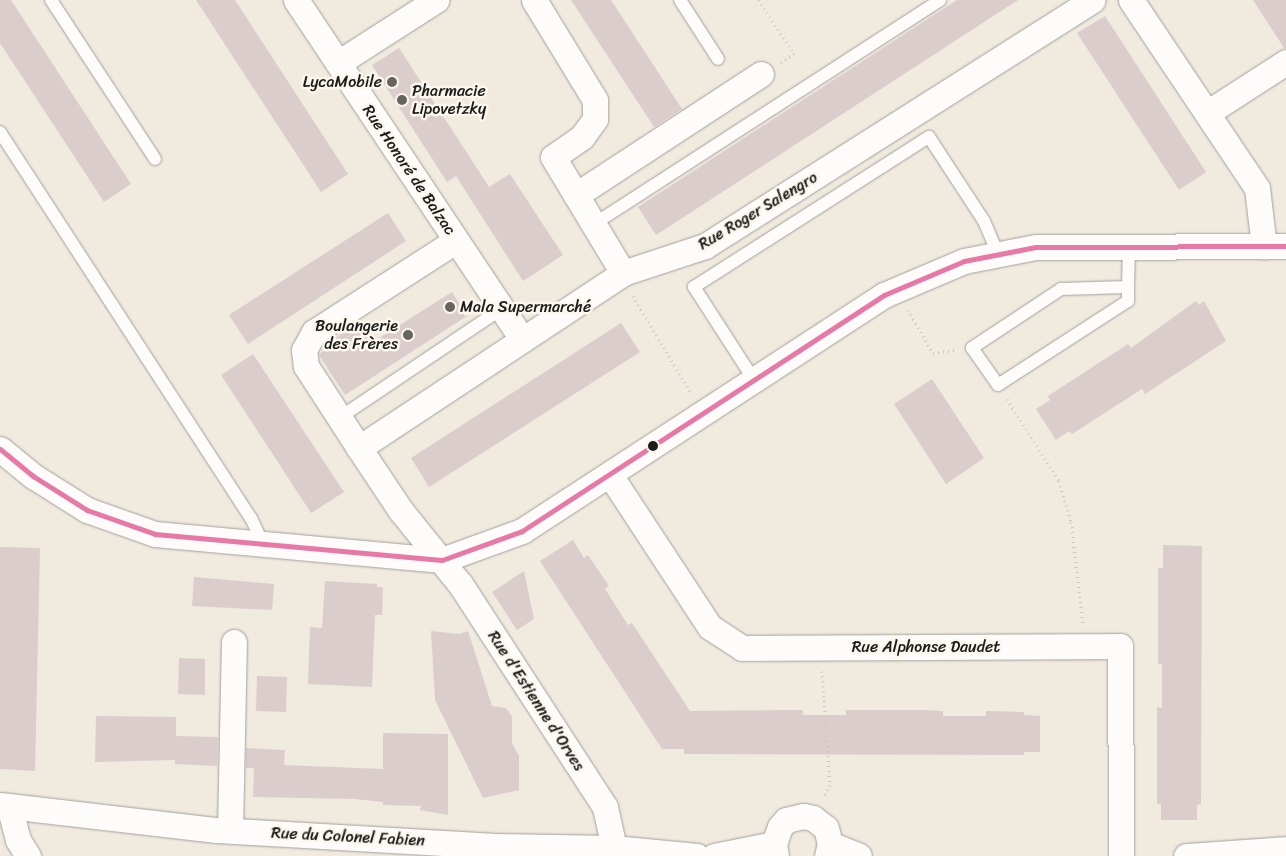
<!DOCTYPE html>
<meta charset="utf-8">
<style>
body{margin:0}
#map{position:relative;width:1286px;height:856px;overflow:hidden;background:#f0eadf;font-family:Sriracha,sans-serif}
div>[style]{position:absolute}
.building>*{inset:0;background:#dbcdcc}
.path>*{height:3px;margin-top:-1.5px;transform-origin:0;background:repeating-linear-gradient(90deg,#c9c7c5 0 1px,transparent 0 5px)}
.roads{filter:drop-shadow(0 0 1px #a4a09a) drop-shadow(0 0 1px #a4a09a)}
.lane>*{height:12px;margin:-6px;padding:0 6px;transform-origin:6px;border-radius:6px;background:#fdfcfa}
.street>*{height:25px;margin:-12.5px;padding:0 12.5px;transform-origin:12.5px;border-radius:12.5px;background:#fdfcfa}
.bus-1>*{height:5px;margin:-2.5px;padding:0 2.5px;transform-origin:2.5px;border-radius:2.5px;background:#e878a5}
.dots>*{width:14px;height:14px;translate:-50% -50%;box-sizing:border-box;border:2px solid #fbf7ec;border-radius:50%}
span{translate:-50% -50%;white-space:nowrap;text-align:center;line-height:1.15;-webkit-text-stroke:5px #fbf7ec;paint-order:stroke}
.poi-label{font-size:16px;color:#1c1c1c}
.right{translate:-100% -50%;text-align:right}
.left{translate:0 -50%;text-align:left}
.street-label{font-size:16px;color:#1c1c1c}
</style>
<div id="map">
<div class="building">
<i style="clip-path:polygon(0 0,11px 0,131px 184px,104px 202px,0 43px)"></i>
<i style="clip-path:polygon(196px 0,235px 0,348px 174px,321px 192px)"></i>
<i style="clip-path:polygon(571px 0,611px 0,682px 109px,654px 127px)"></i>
<i style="clip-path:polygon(957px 0,1018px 0,656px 235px,638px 207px)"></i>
<i style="clip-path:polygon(1253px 0,1286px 0,1286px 48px,1284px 48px)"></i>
<i style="clip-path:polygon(1105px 16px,1206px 172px,1179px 190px,1077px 33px)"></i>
<i style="clip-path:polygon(399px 48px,489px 187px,510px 174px,563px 255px,523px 281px,456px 176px,447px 182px,372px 65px)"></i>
<i style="clip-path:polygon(388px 213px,406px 241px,248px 344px,229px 315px)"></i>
<i style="clip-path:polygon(452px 292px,467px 316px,345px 395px,319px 355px,326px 348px,324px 345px,360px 322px,373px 342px)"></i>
<i style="clip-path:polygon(1196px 301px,1199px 305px,1204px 301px,1226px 341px,1145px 394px,1142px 389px,1072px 434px,1069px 431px,1056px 440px,1036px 409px,1050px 400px,1048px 396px,1128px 344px,1131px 348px)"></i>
<i style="clip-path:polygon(621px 323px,640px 352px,429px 487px,411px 458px)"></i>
<i style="clip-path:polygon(253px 354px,344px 492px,311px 513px,221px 375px)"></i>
<i style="clip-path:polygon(932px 379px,984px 458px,946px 484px,894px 404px)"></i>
<i style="clip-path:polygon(573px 540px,584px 558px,588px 555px,600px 573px,609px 586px,605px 589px,628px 625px,632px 623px,690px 711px,803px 710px,803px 715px,846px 715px,846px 710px,926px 710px,943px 711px,943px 716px,986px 716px,986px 711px,1024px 712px,1024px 715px,1040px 716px,1040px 752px,1024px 752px,1024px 755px,684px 754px,684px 749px,662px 749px,540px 561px)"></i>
<i style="clip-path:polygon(1163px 545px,1202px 546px,1201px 804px,1197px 805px,1197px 820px,1161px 820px,1161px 804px,1157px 804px,1157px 707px,1162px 708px,1162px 664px,1158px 664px,1158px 568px,1163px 568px)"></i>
<i style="clip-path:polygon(0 547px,40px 548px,35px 771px,0 769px)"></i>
<i style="clip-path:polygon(524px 571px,534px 619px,517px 630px,492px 592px)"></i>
<i style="clip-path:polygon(194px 577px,274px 584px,272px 610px,192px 606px)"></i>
<i style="clip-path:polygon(325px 581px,377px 584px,377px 587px,383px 587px,382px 615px,375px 615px,372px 687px,308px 684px,310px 627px,322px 628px)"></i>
<i style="clip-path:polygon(431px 631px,459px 634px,468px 631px,492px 706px,506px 708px,512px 716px,512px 743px,519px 756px,519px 790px,483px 798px,435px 700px)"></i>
<i style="clip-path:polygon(179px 658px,205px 659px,205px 695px,178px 694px)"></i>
<i style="clip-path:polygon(257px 676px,287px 677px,286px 712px,256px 711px)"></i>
<i style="clip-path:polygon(96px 716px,176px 717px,176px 736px,218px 737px,217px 766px,175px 764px,175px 760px,95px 762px)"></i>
<i style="clip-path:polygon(383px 733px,448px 734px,448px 815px,420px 810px,421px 806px,383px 805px,383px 802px,354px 799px,253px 797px,254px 768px,246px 768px,246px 748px,285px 750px,284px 765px,383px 769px)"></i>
</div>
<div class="path">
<i style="left:758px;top:0;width:64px;rotate:55.8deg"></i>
<i style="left:794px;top:53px;width:16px;rotate:145deg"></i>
<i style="left:633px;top:296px;width:113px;rotate:59.1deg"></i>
<i style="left:908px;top:310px;width:50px;rotate:59.8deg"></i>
<i style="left:933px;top:353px;width:22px;rotate:-8deg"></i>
<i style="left:1007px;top:399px;width:97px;rotate:57.6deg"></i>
<i style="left:1059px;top:481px;width:43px;rotate:73.7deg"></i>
<i style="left:1071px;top:522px;width:102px;rotate:83.2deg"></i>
<i style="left:822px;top:671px;width:114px;rotate:86deg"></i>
<i style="left:830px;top:785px;width:14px;rotate:120deg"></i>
</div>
<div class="roads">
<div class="lane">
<i style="left:51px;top:0;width:190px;rotate:56.8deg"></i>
<i style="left:680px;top:0;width:70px;rotate:57.2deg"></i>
<i style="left:0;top:132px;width:460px;rotate:57deg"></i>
<i style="left:251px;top:518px;width:29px;rotate:65deg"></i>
<i style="left:594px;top:224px;width:412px;rotate:-32.9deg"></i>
<i style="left:1128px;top:287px;width:67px;rotate:178.3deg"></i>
<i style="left:1061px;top:289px;width:107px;rotate:146.5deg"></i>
<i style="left:972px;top:348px;width:45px;rotate:54.9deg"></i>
<i style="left:998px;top:385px;width:155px;rotate:-32.9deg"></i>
<i style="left:1128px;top:301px;width:14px;rotate:-90deg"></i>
<i style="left:1128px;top:287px;width:41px;rotate:-88.6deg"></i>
<i style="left:754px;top:380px;width:111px;rotate:-122.8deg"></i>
<i style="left:694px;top:287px;width:279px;rotate:-32.6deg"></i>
<i style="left:929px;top:137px;width:100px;rotate:56.8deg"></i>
<i style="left:984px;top:221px;width:36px;rotate:67deg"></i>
<i style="left:339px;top:418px;width:195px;rotate:-33.9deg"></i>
</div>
<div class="street">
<i style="left:296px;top:0;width:407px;rotate:56.3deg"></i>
<i style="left:534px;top:0;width:117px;rotate:58.6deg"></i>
<i style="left:595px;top:100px;width:19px;rotate:90deg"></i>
<i style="left:595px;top:119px;width:22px;rotate:126deg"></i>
<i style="left:582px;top:137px;width:35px;rotate:145deg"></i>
<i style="left:553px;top:157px;width:135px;rotate:58.9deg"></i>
<i style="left:1131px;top:0;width:226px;rotate:56.2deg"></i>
<i style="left:1257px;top:188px;width:59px;rotate:83.2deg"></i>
<i style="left:338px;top:63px;width:117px;rotate:-32.7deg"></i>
<i style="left:1207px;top:113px;width:94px;rotate:-32.8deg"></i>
<i style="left:576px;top:195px;width:221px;rotate:-33.2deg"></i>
<i style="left:359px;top:448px;width:98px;rotate:-122.9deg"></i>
<i style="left:306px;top:366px;width:16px;rotate:-97deg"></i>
<i style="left:304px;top:350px;width:21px;rotate:-61deg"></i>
<i style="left:314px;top:332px;width:168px;rotate:-32.8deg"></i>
<i style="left:0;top:449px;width:43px;rotate:39.3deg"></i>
<i style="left:33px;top:476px;width:64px;rotate:32.2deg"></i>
<i style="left:87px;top:510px;width:72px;rotate:19.4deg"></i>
<i style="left:155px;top:534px;width:288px;rotate:5.2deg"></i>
<i style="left:442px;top:560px;width:85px;rotate:-19.9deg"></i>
<i style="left:522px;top:531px;width:432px;rotate:-33.1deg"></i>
<i style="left:884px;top:295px;width:87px;rotate:-23deg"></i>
<i style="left:964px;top:261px;width:73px;rotate:-11deg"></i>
<i style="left:1036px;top:247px;width:250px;rotate:-0.2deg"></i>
<i style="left:610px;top:475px;width:182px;rotate:56.7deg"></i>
<i style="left:710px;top:627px;width:38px;rotate:33deg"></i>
<i style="left:742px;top:648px;width:378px;rotate:-0.3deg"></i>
<i style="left:1120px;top:646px;width:210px;rotate:89.7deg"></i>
<i style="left:0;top:805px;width:218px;rotate:6.6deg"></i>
<i style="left:217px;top:830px;width:275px;rotate:3.3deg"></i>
<i style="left:492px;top:846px;width:122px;rotate:0.9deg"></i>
<i style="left:614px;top:848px;width:83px;rotate:5.5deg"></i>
<i style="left:9px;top:806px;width:35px;rotate:75deg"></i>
<i style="left:18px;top:840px;width:19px;rotate:58deg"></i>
<i style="left:230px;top:830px;width:188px;rotate:-88.8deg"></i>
<i style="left:830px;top:844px;width:31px;rotate:22deg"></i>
<i style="left:614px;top:848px;width:42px;rotate:-102.4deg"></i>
<i style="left:605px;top:807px;width:266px;rotate:-123deg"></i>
<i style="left:460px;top:584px;width:94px;rotate:-128.9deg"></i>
<i style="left:401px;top:511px;width:76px;rotate:-123.7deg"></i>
<i style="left:359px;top:448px;width:317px;rotate:-33.5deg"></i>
<i style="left:623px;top:273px;width:86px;rotate:-18.2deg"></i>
<i style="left:705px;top:246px;width:459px;rotate:-32.4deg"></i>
<i style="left:714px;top:856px;width:61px;rotate:-11.3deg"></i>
<i style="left:776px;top:856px;width:12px;rotate:-99deg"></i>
<i style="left:774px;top:844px;width:18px;rotate:-71deg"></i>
<i style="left:780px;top:827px;width:9px;rotate:-49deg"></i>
<i style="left:786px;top:820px;width:18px;rotate:-13deg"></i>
<i style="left:804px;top:816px;width:9px;rotate:13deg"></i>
<i style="left:813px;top:818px;width:16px;rotate:38deg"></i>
<i style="left:826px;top:828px;width:16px;rotate:76deg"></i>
<i style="left:830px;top:844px;width:12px;rotate:104deg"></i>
<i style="left:1186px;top:856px;width:100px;rotate:-4deg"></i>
</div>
</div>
<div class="bus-1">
<i style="left:0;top:449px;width:43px;rotate:39.3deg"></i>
<i style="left:33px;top:476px;width:64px;rotate:32.2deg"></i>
<i style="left:87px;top:510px;width:72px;rotate:19.4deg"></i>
<i style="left:155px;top:534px;width:288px;rotate:5.2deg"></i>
<i style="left:442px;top:560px;width:85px;rotate:-19.9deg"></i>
<i style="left:522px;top:531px;width:432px;rotate:-33.1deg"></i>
<i style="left:884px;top:295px;width:87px;rotate:-23deg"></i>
<i style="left:964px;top:261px;width:73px;rotate:-11deg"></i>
<i style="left:1036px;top:247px;width:250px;rotate:-0.2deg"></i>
</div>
<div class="dots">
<i style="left:392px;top:82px;background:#666460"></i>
<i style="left:402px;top:100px;background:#666460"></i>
<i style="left:450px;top:307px;background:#666460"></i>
<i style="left:408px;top:335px;background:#666460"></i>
<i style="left:653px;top:446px;background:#1c1c1c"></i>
</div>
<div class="poi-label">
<span class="right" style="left:382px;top:82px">LycaMobile</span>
<span class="left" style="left:412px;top:100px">Pharmacie<br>Lipovetzky</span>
<span class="left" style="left:460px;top:307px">Mala Supermarché</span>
<span class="right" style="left:398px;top:335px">Boulangerie<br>des Frères</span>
</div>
<div class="street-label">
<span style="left:409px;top:170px;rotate:56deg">Rue Honoré de Balzac</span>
<span style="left:758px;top:211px;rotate:-31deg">Rue Roger Salengro</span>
<span style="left:926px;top:647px">Rue Alphonse Daudet</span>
<span style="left:536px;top:701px;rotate:57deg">Rue d'Estienne d'Orves</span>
<span style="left:348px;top:837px;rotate:3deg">Rue du Colonel Fabien</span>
</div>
</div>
